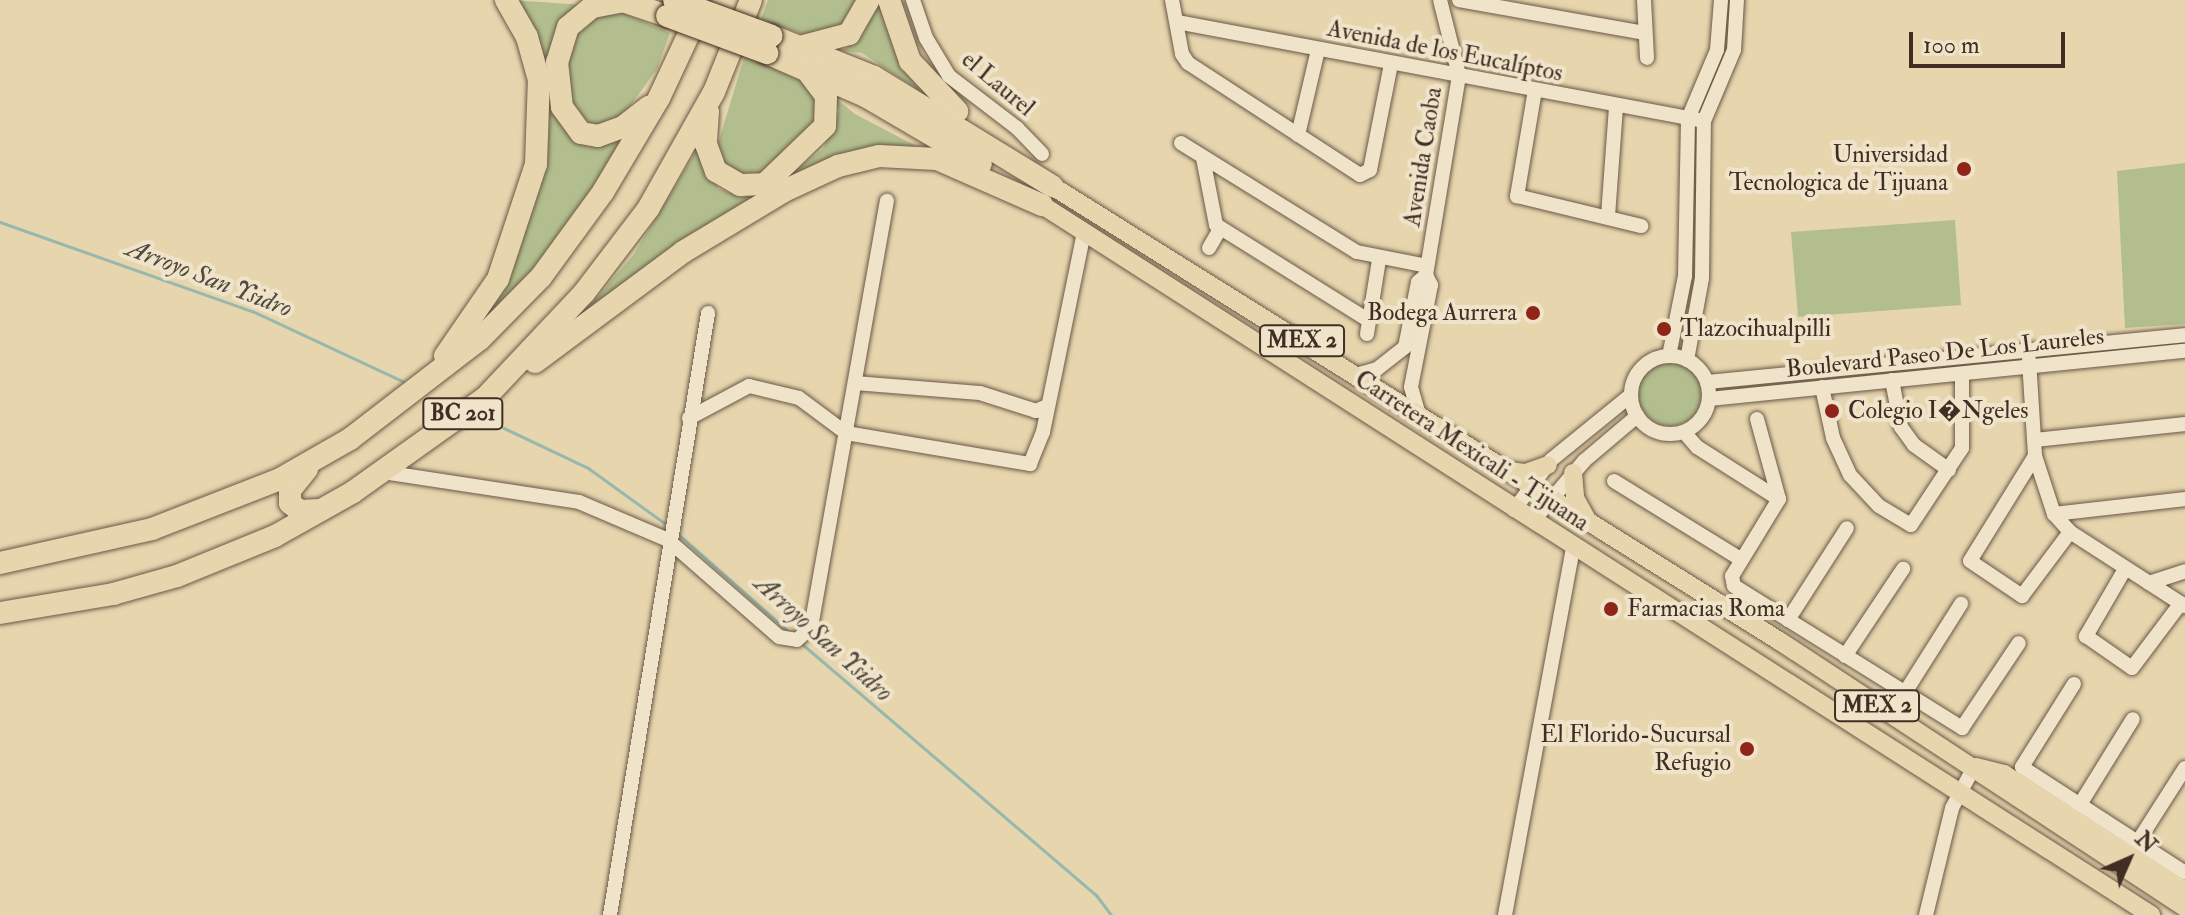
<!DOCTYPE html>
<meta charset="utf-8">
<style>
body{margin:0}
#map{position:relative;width:2185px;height:915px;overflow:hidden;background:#e7d5ae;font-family:"IM FELL Double Pica",serif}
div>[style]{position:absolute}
.green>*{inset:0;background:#b2be8d}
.round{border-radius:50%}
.stream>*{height:3px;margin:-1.5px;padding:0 1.5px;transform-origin:1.5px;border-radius:1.5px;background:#97b8ac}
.roads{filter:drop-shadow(0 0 2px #6a5846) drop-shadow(0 0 2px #6a5846)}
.minor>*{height:14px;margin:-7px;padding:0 7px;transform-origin:7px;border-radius:7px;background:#efe4ca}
.minor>.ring{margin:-7px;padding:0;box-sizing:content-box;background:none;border:14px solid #efe4ca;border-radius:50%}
.major>*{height:18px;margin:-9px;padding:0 9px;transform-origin:9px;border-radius:9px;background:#e7d5ae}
.highway>*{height:22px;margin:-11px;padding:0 11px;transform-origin:11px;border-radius:11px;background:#e7d5ae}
.bridges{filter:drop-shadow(0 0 2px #402e24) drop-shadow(0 0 2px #402e24)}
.highway-bridge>*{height:22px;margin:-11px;padding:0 11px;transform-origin:11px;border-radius:11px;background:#e7d5ae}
.dots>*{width:22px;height:22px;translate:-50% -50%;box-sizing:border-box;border:4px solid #efe4ca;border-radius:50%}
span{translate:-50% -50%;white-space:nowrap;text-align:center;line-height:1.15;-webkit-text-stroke:8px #efe4ca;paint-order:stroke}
.shield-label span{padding:2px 6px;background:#efe4ca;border:2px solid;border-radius:6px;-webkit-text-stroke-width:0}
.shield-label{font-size:22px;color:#402e24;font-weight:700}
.street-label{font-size:24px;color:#402e24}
.poi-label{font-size:24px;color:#402e24}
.right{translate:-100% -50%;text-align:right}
.left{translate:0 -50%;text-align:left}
.water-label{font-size:26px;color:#514a3f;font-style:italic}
.north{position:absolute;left:2089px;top:819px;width:80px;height:80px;-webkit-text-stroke:6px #efe4ca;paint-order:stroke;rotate:45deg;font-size:22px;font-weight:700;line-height:32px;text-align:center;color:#402e24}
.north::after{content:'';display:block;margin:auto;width:28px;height:36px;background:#402e24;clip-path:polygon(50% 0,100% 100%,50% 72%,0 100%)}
.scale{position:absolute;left:1909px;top:32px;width:156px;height:36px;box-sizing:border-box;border:4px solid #402e24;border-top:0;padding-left:10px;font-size:24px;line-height:28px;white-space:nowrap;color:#402e24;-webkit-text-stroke:6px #efe4ca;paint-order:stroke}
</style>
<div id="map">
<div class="green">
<i style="clip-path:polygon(510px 0,585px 5px,569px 14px,559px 119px,588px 147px,628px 137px,544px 258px,479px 326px,519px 252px,543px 168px,547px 129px)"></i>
<i style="clip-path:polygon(768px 0,860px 0,844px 30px,808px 36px,761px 19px)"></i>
<i style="clip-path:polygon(876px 0,883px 0,896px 54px,920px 91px,862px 53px,842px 51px,862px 36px)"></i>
<i style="clip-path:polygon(621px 12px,670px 33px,657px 69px,624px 114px,609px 123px,594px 125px,573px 112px,567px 70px,575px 30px,586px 20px)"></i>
<i style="clip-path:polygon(744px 58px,798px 75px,816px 97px,820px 117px,765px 176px,728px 173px,717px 147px)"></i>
<i style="clip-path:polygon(834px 97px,855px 114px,935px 156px,833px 164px,570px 329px,634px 254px,698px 148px,703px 168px,719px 189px,741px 197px,762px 196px,823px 149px,839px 111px)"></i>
<i style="clip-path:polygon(2185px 163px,2185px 324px,2125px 328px,2117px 171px)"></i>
<i style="clip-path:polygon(1955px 220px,1961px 305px,1798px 317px,1791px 232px)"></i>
<i class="round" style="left:1638px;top:362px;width:64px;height:64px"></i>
</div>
<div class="stream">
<i style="left:0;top:222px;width:267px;rotate:19.5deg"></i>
<i style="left:252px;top:311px;width:166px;rotate:25deg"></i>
<i style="left:489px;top:421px;width:110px;rotate:25.4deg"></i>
<i style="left:588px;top:468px;width:97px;rotate:35.8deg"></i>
<i style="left:679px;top:535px;width:148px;rotate:41.4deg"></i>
<i style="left:802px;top:644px;width:387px;rotate:40.5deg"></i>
<i style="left:1096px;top:895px;width:25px;rotate:53deg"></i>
</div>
<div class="roads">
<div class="minor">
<i style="left:913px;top:0;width:40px;rotate:71.1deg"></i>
<i style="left:926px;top:38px;width:44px;rotate:58.8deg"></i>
<i style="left:949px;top:76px;width:86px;rotate:37.4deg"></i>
<i style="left:1017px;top:128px;width:36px;rotate:46deg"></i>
<i style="left:1172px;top:0;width:55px;rotate:79.5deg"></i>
<i style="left:1182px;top:54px;width:11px;rotate:56deg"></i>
<i style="left:1188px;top:63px;width:205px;rotate:33.1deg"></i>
<i style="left:1360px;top:175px;width:11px;rotate:-27deg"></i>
<i style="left:1370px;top:170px;width:108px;rotate:-78.8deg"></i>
<i style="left:1459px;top:0;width:188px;rotate:10.1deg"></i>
<i style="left:1644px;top:0;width:58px;rotate:87deg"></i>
<i style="left:1177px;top:22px;width:536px;rotate:10.64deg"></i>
<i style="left:1535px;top:90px;width:108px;rotate:99.6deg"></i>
<i style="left:1517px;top:196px;width:128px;rotate:13.6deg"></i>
<i style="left:1298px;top:135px;width:87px;rotate:-76.8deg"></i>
<i style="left:1181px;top:143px;width:207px;rotate:31.8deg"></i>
<i style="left:1357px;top:252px;width:71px;rotate:11.3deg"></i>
<i style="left:1203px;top:158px;width:68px;rotate:79deg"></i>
<i style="left:1216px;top:225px;width:179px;rotate:32deg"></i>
<i style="left:1608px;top:216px;width:110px;rotate:-85.8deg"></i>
<i style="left:1209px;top:248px;width:22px;rotate:-60deg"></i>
<i style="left:1426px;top:275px;width:203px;rotate:-80.6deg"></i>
<i style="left:1459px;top:75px;width:77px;rotate:-104.2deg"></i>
<i style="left:1367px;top:334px;width:75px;rotate:-80.8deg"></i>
<i class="ring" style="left:1631px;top:356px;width:64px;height:64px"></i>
<i style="left:1669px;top:356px;width:82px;rotate:-78.7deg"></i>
<i style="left:1685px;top:276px;width:157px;rotate:-88.9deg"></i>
<i style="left:1688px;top:119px;width:75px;rotate:-67.2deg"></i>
<i style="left:1717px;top:50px;width:50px;rotate:-85.4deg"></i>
<i style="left:1687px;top:360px;width:83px;rotate:-79.6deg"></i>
<i style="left:1702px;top:278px;width:157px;rotate:-89.3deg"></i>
<i style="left:1704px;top:121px;width:77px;rotate:-67.1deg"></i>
<i style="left:1734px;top:50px;width:50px;rotate:-86.6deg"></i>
<i style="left:2029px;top:360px;width:96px;rotate:86.4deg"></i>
<i style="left:2035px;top:456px;width:61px;rotate:71.9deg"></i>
<i style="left:2054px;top:514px;width:24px;rotate:48deg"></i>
<i style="left:2070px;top:532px;width:137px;rotate:32.8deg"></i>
<i style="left:1356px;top:375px;width:22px;rotate:-16deg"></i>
<i style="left:1377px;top:369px;width:36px;rotate:-38deg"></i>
<i style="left:1405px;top:347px;width:66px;rotate:-78.7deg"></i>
<i style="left:1418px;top:282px;width:11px;rotate:-41deg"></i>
<i style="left:1892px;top:380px;width:48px;rotate:79.2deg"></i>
<i style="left:1901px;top:427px;width:22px;rotate:54deg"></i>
<i style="left:1914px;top:445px;width:43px;rotate:35.5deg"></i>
<i style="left:1707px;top:382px;width:480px;rotate:-5.6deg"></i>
<i style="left:855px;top:383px;width:125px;rotate:4.6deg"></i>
<i style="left:980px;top:393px;width:59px;rotate:17.8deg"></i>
<i style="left:1036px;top:411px;width:10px;rotate:-24deg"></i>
<i style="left:1822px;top:387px;width:52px;rotate:77.8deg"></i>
<i style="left:1833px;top:438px;width:41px;rotate:65.3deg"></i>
<i style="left:1850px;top:475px;width:42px;rotate:46.9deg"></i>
<i style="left:1879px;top:506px;width:37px;rotate:31deg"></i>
<i style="left:1911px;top:525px;width:92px;rotate:-56.5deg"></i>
<i style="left:1962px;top:448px;width:74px;rotate:-90deg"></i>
<i style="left:1709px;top:399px;width:478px;rotate:-5.8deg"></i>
<i style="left:1419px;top:415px;width:29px;rotate:-106deg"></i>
<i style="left:1411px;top:387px;width:104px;rotate:-78.9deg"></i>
<i style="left:1431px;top:285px;width:11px;rotate:-117deg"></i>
<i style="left:689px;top:418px;width:68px;rotate:-28.1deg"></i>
<i style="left:749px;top:386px;width:51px;rotate:13.5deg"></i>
<i style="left:799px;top:398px;width:59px;rotate:36.7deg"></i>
<i style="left:846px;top:433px;width:187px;rotate:9.6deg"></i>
<i style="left:1030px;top:464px;width:35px;rotate:-68deg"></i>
<i style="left:1043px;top:432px;width:204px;rotate:-78.4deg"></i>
<i style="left:1757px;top:419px;width:83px;rotate:74.6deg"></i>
<i style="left:1779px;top:499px;width:90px;rotate:121.4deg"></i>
<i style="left:1732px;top:576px;width:10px;rotate:79deg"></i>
<i style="left:1734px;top:586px;width:269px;rotate:31.9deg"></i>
<i style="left:1962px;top:728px;width:102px;rotate:-56.2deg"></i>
<i style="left:1684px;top:432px;width:20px;rotate:49deg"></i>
<i style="left:1697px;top:447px;width:97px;rotate:32.4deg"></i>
<i style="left:2035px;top:440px;width:151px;rotate:-6.1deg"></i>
<i style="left:2035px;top:456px;width:123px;rotate:121.8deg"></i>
<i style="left:1970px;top:561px;width:63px;rotate:33.9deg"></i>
<i style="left:2022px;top:596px;width:80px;rotate:-53.1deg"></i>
<i style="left:383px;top:472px;width:198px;rotate:8.7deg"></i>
<i style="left:579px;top:502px;width:97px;rotate:23.1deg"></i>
<i style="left:668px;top:540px;width:147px;rotate:41.1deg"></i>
<i style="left:779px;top:637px;width:18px;rotate:9deg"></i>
<i style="left:797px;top:640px;width:19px;rotate:-43deg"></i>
<i style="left:811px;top:627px;width:433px;rotate:-79.9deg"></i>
<i style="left:1614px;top:481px;width:150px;rotate:31.7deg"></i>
<i style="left:1514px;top:510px;width:62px;rotate:-53.5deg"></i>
<i style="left:1551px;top:460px;width:103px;rotate:-39.1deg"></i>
<i style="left:2054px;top:514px;width:132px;rotate:-6.5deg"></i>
<i style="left:1533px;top:521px;width:79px;rotate:-49.6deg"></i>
<i style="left:1584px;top:461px;width:70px;rotate:-40.3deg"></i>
<i style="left:2125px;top:569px;width:78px;rotate:120.2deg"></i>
<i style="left:2086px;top:636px;width:56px;rotate:34.8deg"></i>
<i style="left:2132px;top:668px;width:81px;rotate:-53deg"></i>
<i style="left:2149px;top:583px;width:38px;rotate:-18deg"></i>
<i style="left:1788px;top:620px;width:109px;rotate:-57.3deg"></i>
<i style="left:1845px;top:656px;width:105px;rotate:-56.3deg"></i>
<i style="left:2074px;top:684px;width:98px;rotate:122.1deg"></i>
<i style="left:2022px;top:767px;width:194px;rotate:33deg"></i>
<i style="left:1904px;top:694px;width:107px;rotate:-57.7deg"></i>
<i style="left:2079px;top:806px;width:102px;rotate:-58.2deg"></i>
<i style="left:2137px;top:843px;width:89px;rotate:-57.4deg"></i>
<i style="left:610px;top:915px;width:610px;rotate:-80.75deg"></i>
<i style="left:1505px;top:915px;width:374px;rotate:-79.5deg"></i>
<i style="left:1926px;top:915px;width:110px;rotate:-76.3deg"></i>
<i style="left:1952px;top:808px;width:44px;rotate:-61.7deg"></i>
</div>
<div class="major">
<i style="left:1052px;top:186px;width:860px;rotate:32.03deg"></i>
<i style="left:1781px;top:642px;width:483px;rotate:33.3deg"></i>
<i style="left:1042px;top:205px;width:1317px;rotate:32.63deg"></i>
<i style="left:1509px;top:471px;width:17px;rotate:7deg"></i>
<i style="left:1526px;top:473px;width:23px;rotate:-20deg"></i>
<i style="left:1573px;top:473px;width:25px;rotate:85deg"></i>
<i style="left:1575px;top:498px;width:25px;rotate:61deg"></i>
<i style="left:1976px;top:767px;width:29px;rotate:14deg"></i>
<i style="left:2004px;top:774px;width:216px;rotate:32.9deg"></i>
</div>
<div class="highway">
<i style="left:620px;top:0;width:50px;rotate:18.8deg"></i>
<i style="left:889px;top:0;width:65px;rotate:71deg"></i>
<i style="left:910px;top:61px;width:69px;rotate:46.8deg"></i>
<i style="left:624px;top:1px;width:33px;rotate:169deg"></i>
<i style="left:592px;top:7px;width:31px;rotate:140deg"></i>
<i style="left:568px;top:27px;width:37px;rotate:107deg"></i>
<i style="left:557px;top:62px;width:45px;rotate:83.7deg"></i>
<i style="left:562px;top:107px;width:32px;rotate:54deg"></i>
<i style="left:581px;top:133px;width:17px;rotate:10deg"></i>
<i style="left:598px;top:136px;width:27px;rotate:-20deg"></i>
<i style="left:623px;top:127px;width:33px;rotate:-38deg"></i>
<i style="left:772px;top:36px;width:110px;rotate:21.9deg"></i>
<i style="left:874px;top:77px;width:209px;rotate:31.5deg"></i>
<i style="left:804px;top:46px;width:47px;rotate:-14.9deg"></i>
<i style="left:849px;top:34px;width:39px;rotate:-60deg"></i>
<i style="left:767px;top:53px;width:109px;rotate:23.7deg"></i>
<i style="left:867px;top:97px;width:132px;rotate:30.4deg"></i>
<i style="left:708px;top:112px;width:32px;rotate:94deg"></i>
<i style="left:706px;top:144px;width:29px;rotate:70deg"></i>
<i style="left:716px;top:171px;width:28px;rotate:30deg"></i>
<i style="left:740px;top:185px;width:25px;rotate:-2deg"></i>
<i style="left:765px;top:184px;width:83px;rotate:-44deg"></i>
<i style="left:825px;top:126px;width:30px;rotate:-88deg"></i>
<i style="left:826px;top:96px;width:31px;rotate:-127deg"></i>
<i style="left:445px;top:356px;width:93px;rotate:-55.5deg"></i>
<i style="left:498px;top:279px;width:121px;rotate:-71.7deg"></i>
<i style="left:536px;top:164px;width:84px;rotate:-88deg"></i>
<i style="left:539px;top:80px;width:45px;rotate:-105.6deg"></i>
<i style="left:527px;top:37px;width:43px;rotate:-119.6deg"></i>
<i style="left:535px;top:362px;width:184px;rotate:-36.6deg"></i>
<i style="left:683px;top:252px;width:118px;rotate:-31.1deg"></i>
<i style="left:784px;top:191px;width:60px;rotate:-24.8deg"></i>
<i style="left:838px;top:166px;width:42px;rotate:-13.7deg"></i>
<i style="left:879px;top:156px;width:58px;rotate:3deg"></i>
<i style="left:937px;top:159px;width:115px;rotate:23.7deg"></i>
<i style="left:307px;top:469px;width:27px;rotate:129deg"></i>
<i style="left:290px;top:490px;width:13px;rotate:90deg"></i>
<i style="left:290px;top:503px;width:13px;rotate:39deg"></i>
<i style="left:300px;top:511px;width:21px;rotate:-3deg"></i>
<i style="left:0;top:563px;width:156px;rotate:-12.6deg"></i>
<i style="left:152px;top:529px;width:137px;rotate:-21.3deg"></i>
<i style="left:280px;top:479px;width:81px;rotate:-29.7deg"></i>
<i style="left:350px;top:439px;width:164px;rotate:-37.6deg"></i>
<i style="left:480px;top:339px;width:87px;rotate:-45.5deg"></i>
<i style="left:541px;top:277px;width:105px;rotate:-53.9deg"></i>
<i style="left:603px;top:192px;width:109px;rotate:-59.2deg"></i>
<i style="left:659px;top:98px;width:99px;rotate:-65deg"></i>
<i style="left:0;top:613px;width:115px;rotate:-9.5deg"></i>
<i style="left:113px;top:594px;width:66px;rotate:-15.7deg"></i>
<i style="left:177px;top:576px;width:106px;rotate:-22.2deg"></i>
<i style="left:275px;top:536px;width:90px;rotate:-29.4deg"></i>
<i style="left:353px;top:492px;width:162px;rotate:-35.5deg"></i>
<i style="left:485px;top:398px;width:144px;rotate:-46.7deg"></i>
<i style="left:584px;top:293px;width:106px;rotate:-52.7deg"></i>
<i style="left:648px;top:209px;width:134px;rotate:-60.6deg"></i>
<i style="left:714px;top:92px;width:99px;rotate:-68.1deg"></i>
</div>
</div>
<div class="bridges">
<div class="highway-bridge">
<i style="left:674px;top:0;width:104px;rotate:20.2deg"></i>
<i style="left:667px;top:16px;width:107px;rotate:20.3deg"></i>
</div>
</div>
<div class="dots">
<i style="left:1964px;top:169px;background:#8f2418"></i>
<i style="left:1533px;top:313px;background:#8f2418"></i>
<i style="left:1664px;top:329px;background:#8f2418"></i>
<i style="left:1832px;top:411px;background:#8f2418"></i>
<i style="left:1611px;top:609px;background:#8f2418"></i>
<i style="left:1747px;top:749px;background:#8f2418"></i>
</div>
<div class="shield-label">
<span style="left:1302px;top:341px">MEX 2</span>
<span style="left:463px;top:414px">BC 201</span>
<span style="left:1877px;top:706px">MEX 2</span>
</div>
<div class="street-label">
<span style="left:1445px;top:51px;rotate:11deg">Avenida de los Eucalíptos</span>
<span style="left:998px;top:84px;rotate:40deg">el Laurel</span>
<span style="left:1423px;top:157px;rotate:-81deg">Avenida Caoba</span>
<span style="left:1945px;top:353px;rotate:-6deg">Boulevard Paseo De Los Laureles</span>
<span style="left:1472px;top:451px;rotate:33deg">Carretera Mexicali - Tijuana</span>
</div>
<div class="poi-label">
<span class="right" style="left:1948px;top:169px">Universidad<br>Tecnologica de Tijuana</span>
<span class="right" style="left:1517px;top:313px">Bodega Aurrera</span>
<span class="left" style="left:1680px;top:329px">Tlazocihualpilli</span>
<span class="left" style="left:1848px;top:411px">Colegio I�Ngeles</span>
<span class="left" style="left:1627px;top:609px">Farmacias Roma</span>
<span class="right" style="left:1731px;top:749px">El Florido-Sucursal<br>Refugio</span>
</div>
<div class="water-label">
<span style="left:209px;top:279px;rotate:21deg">Arroyo San Ysidro</span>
<span style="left:823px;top:639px;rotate:42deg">Arroyo San Ysidro</span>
</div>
<div class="north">N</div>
<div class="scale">100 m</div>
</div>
